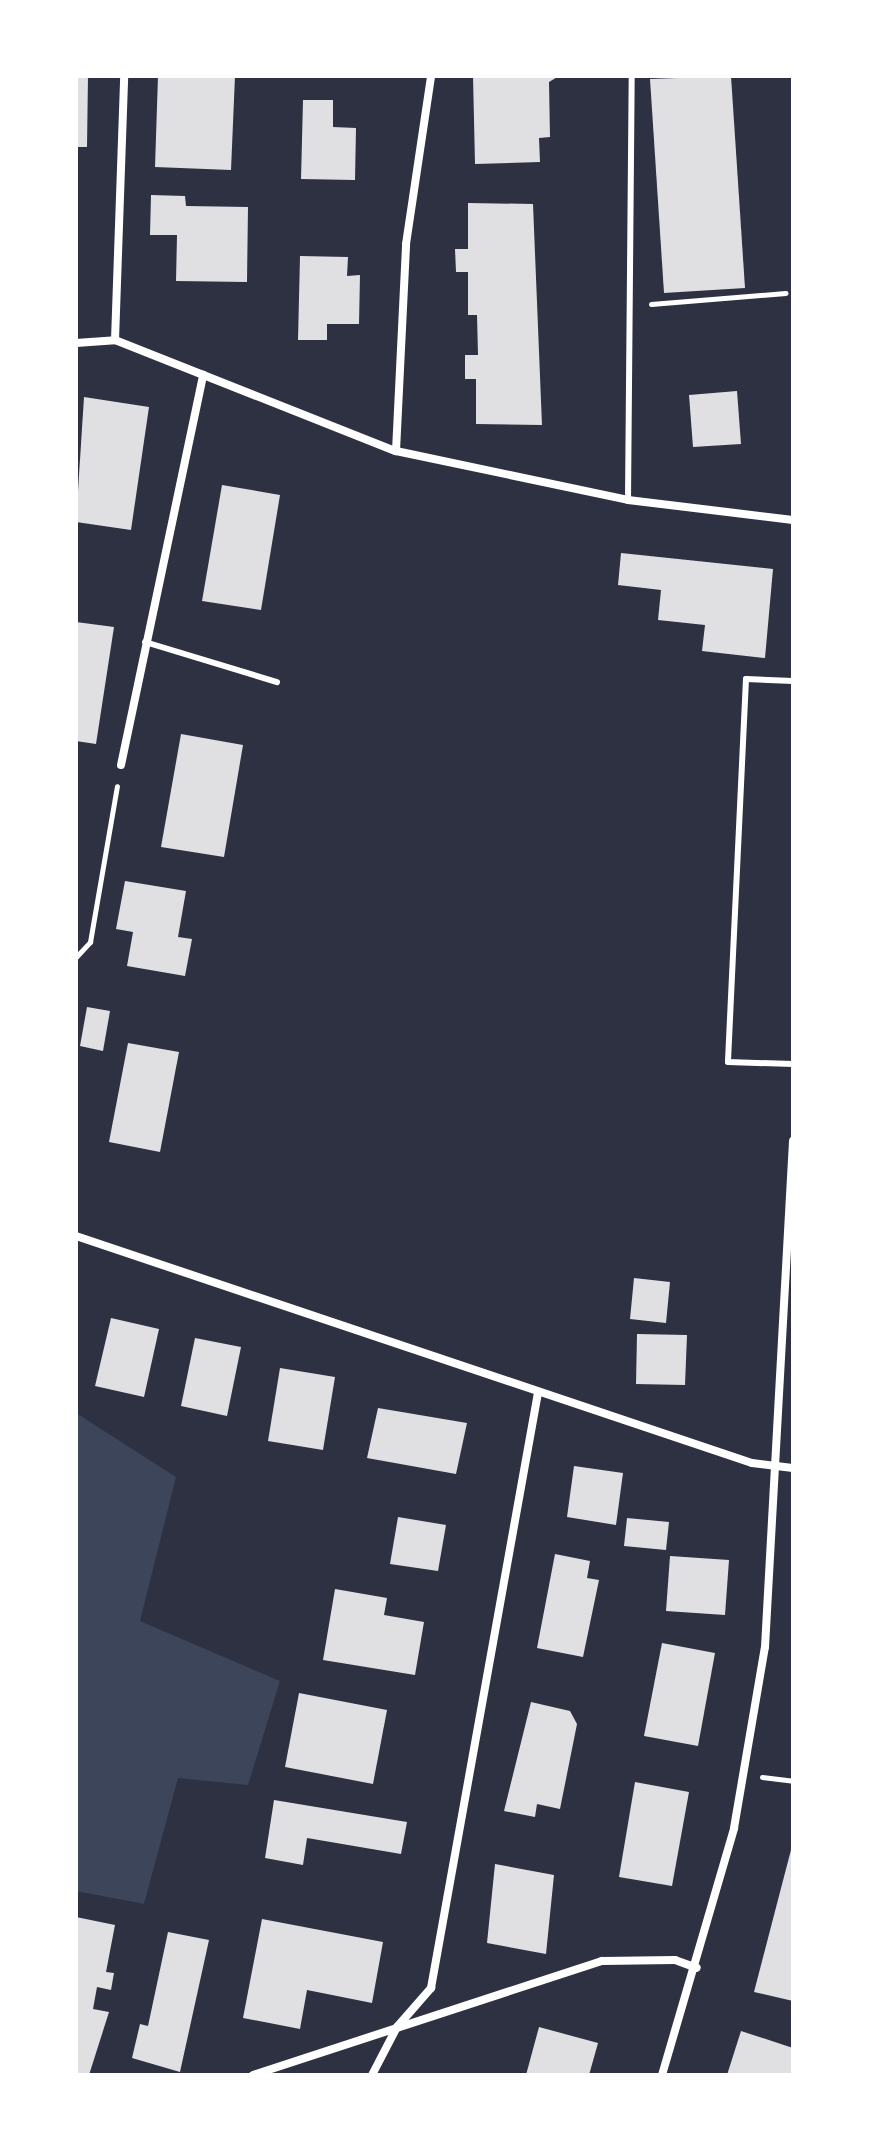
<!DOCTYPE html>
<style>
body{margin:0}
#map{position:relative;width:869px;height:2151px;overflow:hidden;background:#2d3142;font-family:"Work Sans",sans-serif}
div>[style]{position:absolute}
.green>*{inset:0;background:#3c4559}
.building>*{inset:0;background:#e0e0e3}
.path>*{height:5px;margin:-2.5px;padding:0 2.5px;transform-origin:2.5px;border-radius:2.5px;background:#fff}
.service>*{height:6px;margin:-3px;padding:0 3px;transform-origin:3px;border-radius:3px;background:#fff}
.minor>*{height:8px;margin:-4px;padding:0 4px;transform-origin:4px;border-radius:4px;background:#fff}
span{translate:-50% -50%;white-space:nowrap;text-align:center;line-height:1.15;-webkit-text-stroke:8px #fff;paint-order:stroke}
.frame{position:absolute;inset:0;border:78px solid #fff;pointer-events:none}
</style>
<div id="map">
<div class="green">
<i style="clip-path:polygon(76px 1413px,176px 1477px,140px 1621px,280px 1681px,248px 1785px,178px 1778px,144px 1904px,76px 1891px)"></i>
</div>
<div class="building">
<i style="clip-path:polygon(76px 76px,88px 76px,87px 147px,76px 147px)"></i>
<i style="clip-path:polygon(158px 76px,235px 76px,231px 170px,155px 167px)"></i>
<i style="clip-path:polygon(473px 76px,559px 76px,549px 82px,550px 137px,539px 138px,540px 162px,475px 164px)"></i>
<i style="clip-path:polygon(731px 76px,745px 288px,664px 293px,650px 79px)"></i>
<i style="clip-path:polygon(303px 100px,333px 100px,333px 127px,356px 128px,355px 180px,301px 179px)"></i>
<i style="clip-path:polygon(151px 195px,185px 196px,186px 206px,248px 207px,247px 282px,176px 281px,177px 235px,150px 235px)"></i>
<i style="clip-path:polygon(468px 203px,533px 204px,542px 425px,476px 424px,476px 379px,465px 379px,465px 355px,478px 355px,477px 315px,468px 315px,468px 272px,456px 272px,455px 249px,468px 249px)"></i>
<i style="clip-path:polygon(300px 256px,348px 257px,347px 276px,360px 275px,359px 324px,327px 324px,327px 340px,298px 340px)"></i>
<i style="clip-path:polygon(737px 391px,741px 444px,693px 447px,689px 395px)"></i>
<i style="clip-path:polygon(84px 397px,149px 407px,131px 530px,76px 522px)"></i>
<i style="clip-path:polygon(222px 485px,280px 495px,261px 610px,202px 601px)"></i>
<i style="clip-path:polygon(621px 553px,773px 569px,765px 658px,702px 651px,705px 625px,658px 620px,661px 590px,618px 585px)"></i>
<i style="clip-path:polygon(76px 622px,114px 627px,96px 744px,76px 741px)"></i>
<i style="clip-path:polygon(181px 734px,243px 745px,224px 857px,161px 847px)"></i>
<i style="clip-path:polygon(125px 881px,186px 891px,178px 937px,192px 939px,185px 976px,127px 966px,133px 932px,116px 929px)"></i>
<i style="clip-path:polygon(87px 1007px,110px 1011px,103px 1051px,80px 1046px)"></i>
<i style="clip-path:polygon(128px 1043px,179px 1052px,160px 1152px,109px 1142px)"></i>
<i style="clip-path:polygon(634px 1278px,670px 1282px,666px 1323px,630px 1319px)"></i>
<i style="clip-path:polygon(111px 1318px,159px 1329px,144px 1397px,95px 1386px)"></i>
<i style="clip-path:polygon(637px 1334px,687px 1335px,685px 1385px,636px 1384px)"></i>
<i style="clip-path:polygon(195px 1338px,241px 1347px,227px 1416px,181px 1406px)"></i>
<i style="clip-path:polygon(280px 1368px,335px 1377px,323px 1450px,268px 1441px)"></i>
<i style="clip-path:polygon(378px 1408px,467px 1423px,456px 1474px,367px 1458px)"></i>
<i style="clip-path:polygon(574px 1466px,623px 1473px,616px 1525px,567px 1517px)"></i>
<i style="clip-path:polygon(398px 1517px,446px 1525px,438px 1571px,390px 1564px)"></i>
<i style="clip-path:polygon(627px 1518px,669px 1522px,666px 1550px,624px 1546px)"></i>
<i style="clip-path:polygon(555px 1554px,590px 1561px,587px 1578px,599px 1580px,583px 1657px,537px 1648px)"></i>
<i style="clip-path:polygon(670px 1556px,729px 1560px,725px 1615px,666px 1611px)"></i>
<i style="clip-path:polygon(335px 1589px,387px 1598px,384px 1615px,424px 1622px,415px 1675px,323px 1660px)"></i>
<i style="clip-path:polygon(662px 1643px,715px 1653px,698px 1746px,644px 1736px)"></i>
<i style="clip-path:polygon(299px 1693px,387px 1710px,373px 1784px,285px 1767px)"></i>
<i style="clip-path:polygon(531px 1702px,570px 1711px,577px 1724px,560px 1809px,537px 1804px,535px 1817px,504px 1811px)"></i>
<i style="clip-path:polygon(635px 1782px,689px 1792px,672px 1886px,619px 1877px)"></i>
<i style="clip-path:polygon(274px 1800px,407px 1822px,401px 1854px,307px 1838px,303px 1865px,265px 1858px)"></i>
<i style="clip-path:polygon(792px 1846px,793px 1846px,793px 2001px,754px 1992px)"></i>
<i style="clip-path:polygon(495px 1864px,554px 1875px,546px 1954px,487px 1943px)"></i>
<i style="clip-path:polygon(76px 1917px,115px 1925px,106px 1972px,114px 1973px,111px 1990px,97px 1987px,93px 2009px,109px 2012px,89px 2075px,76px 2075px)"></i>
<i style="clip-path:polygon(262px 1919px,383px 1942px,372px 2003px,307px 1990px,300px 2029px,243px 2018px)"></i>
<i style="clip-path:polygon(168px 1932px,209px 1940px,180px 2072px,132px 2058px,140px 2024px,148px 2026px)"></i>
<i style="clip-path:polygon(539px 2027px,598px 2043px,589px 2075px,526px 2075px)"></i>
<i style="clip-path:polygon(741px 2031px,793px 2048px,793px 2075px,727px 2075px)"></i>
</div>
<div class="path">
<i style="left:651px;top:304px;width:135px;rotate:-4.7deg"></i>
<i style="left:76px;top:957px;width:21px;rotate:-47deg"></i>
<i style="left:90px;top:942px;width:158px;rotate:-80.2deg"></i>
<i style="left:762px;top:1777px;width:31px;rotate:7deg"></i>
</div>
<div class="service">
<i style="left:628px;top:500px;width:424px;rotate:-89.5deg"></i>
<i style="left:145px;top:642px;width:138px;rotate:16.9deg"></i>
<i style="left:793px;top:681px;width:47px;rotate:-177.6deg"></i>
<i style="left:746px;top:679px;width:383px;rotate:92.7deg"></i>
<i style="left:728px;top:1062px;width:65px;rotate:1.8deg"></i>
</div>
<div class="minor">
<i style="left:115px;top:340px;width:264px;rotate:-88deg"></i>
<i style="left:76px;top:343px;width:39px;rotate:-4deg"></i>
<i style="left:115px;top:340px;width:302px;rotate:21.6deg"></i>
<i style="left:396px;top:451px;width:237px;rotate:11.9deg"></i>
<i style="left:628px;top:500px;width:166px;rotate:6.9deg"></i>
<i style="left:396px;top:451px;width:207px;rotate:-87.2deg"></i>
<i style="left:406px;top:244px;width:170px;rotate:-81.5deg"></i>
<i style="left:121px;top:765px;width:399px;rotate:-78.1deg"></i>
<i style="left:76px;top:1236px;width:713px;rotate:18.56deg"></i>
<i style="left:752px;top:1463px;width:41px;rotate:7deg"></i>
<i style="left:253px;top:2075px;width:367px;rotate:-18.1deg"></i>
<i style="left:602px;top:1961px;width:73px;rotate:-0.8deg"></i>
<i style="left:675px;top:1960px;width:23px;rotate:20deg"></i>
<i style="left:372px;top:2075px;width:54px;rotate:-62.5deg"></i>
<i style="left:397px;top:2027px;width:52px;rotate:-48.9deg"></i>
<i style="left:431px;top:1988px;width:605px;rotate:-79.81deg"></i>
<i style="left:662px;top:2075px;width:257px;rotate:-73.7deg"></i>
<i style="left:734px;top:1828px;width:184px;rotate:-80.3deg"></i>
<i style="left:765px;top:1647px;width:507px;rotate:-86.83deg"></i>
</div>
<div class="frame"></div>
</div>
